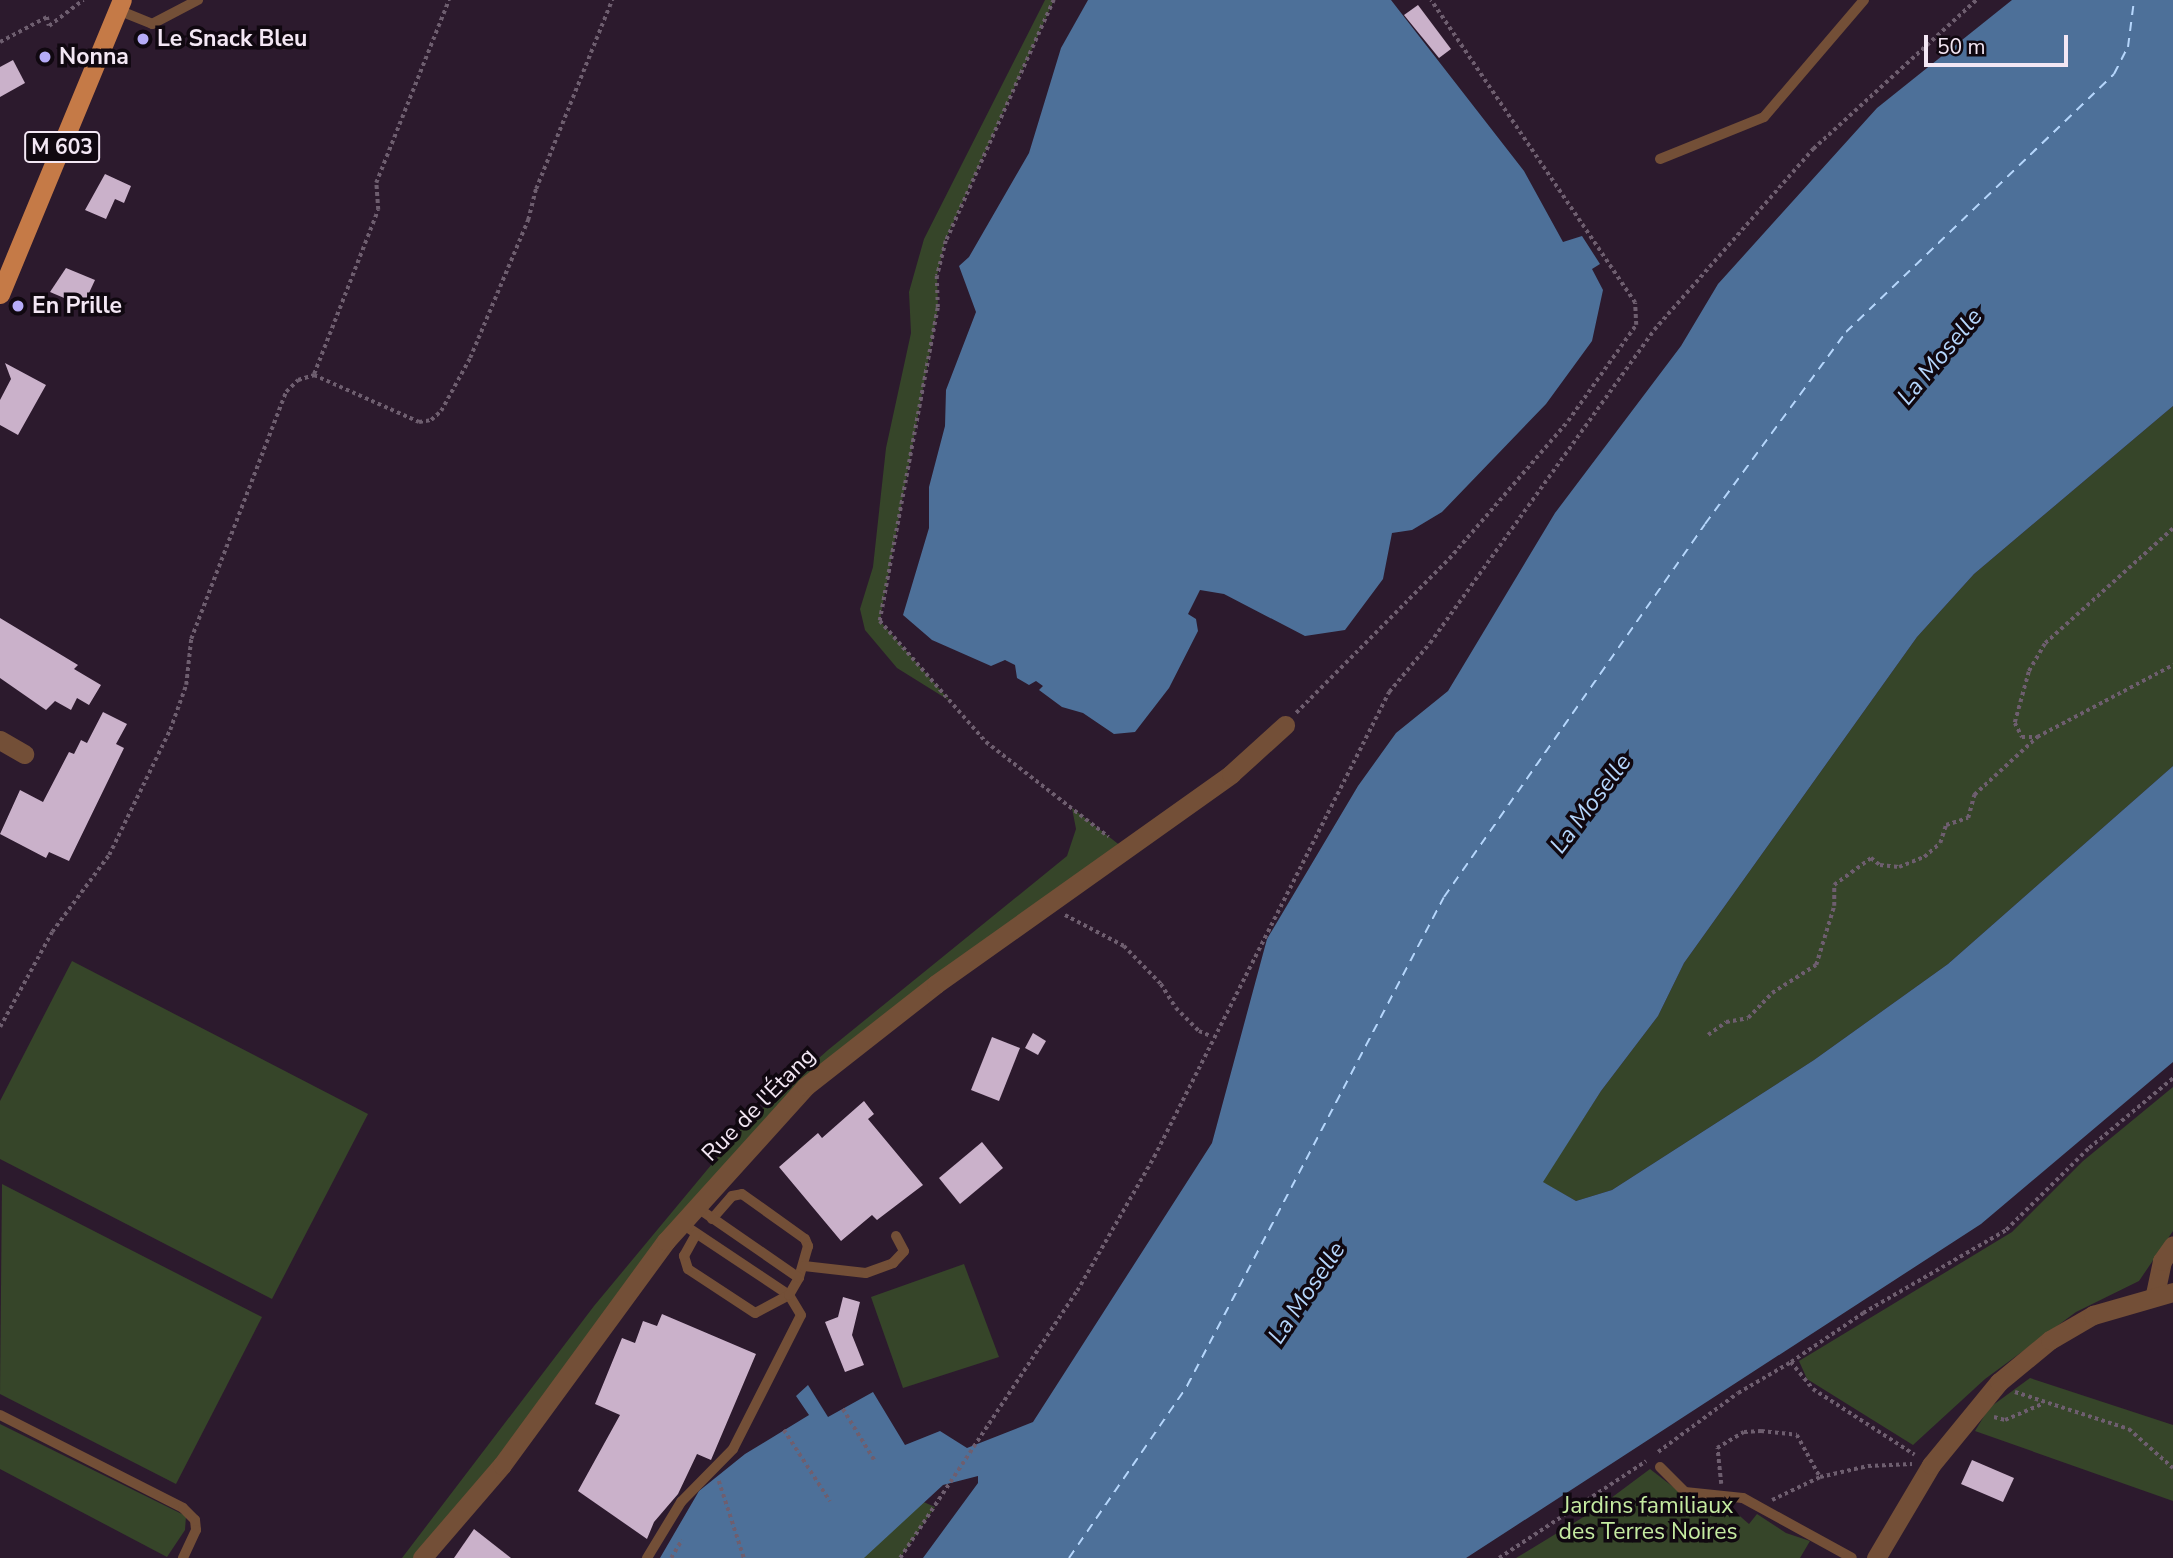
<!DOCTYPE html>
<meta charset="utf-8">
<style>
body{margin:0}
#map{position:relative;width:2173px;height:1558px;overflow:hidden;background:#2c1a2d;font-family:"Nunito Sans",sans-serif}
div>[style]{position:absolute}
.green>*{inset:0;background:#364529}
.water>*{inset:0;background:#4d7099}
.ferry>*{height:2px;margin-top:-1px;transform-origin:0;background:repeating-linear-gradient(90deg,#b5d6fc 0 9px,transparent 0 16px)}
.building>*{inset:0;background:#cab1ca}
.path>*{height:3.5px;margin-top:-1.75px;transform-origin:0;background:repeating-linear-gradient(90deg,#6e5e6f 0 3.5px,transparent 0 7px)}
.service>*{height:10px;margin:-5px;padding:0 5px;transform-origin:5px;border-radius:5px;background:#734f37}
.minor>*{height:19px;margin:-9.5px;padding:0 9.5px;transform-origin:9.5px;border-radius:9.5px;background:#734f37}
.primary>*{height:19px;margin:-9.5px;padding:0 9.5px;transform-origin:9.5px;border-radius:9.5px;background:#c57a47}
.dots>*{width:19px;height:19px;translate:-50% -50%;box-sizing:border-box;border:4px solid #100810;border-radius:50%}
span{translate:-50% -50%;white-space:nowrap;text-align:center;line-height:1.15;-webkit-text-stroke:7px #100810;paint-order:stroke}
.shield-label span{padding:2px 5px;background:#100810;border:2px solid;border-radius:5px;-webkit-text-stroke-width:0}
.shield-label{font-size:21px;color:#f3e7f4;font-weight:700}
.poi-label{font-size:23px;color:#f3e7f4;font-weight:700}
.left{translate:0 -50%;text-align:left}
.street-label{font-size:23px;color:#f3e7f4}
.park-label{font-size:23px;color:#c5eba1}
.water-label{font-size:24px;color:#b5d6fc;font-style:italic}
.scale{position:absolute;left:1924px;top:35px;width:144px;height:32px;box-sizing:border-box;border:4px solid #f3e7f4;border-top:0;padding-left:9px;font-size:21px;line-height:24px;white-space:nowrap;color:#f3e7f4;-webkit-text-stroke:5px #100810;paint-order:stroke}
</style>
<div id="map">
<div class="green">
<i style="clip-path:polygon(1045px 0,1054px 0,945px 241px,937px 276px,938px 308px,881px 614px,880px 621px,950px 701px,897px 668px,865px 630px,860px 609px,873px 567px,886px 448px,911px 333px,909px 292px,924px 239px)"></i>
<i style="clip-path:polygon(2173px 406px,2173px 766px,1948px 964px,1814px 1060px,1612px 1190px,1576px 1201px,1542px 1182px,1601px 1091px,1658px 1016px,1684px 963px,1917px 637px,1974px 574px)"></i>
<i style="clip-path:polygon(1072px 808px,1126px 850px,806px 1086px,695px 1206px,422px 1558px,402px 1558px,594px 1306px,746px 1123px,828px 1050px,1067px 856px,1076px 829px)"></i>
<i style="clip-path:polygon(72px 961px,368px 1114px,272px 1299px,0 1159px,0 1101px)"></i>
<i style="clip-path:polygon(2173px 1087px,2173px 1231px,2139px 1281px,2076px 1312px,1985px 1379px,1913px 1445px,1807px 1379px,1799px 1361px,2012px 1232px,2083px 1161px)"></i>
<i style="clip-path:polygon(2px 1184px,262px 1317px,176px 1484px,0 1394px)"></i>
<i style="clip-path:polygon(964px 1264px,999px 1357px,903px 1388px,871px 1297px)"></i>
<i style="clip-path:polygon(2030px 1378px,2173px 1425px,2173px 1501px,1975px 1431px,1989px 1408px)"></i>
<i style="clip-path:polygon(0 1424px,186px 1516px,185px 1530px,167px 1557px,0 1469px)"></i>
<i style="clip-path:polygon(1650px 1469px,1690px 1500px,1726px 1504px,1749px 1524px,1757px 1514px,1786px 1533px,1810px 1541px,1800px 1558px,1516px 1558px,1595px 1510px)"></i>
<i style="clip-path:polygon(919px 1500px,935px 1507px,900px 1558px,836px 1558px)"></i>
</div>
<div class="water">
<i style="clip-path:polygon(1088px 0,1391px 0,1524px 171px,1563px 242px,1582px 236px,1600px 264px,1592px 269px,1603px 290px,1592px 341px,1546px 404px,1442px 512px,1412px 530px,1392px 533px,1383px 579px,1345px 630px,1305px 636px,1224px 594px,1200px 590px,1188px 614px,1196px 619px,1198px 631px,1169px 688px,1135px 732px,1114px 734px,1083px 713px,1062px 707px,1039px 690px,1043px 686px,1036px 681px,1029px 685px,1017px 678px,1015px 665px,1005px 660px,991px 666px,932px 640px,903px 615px,929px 528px,929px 487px,945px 426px,946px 390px,976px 312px,959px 266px,969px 257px,1029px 153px,1061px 48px)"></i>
<i style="clip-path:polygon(2012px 0,2173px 0,2173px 406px,1974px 574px,1917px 637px,1684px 963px,1658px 1016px,1601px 1091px,1543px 1182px,1576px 1201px,1612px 1190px,1814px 1060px,1948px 964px,2173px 766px,2173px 1062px,1981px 1224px,1466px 1558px,923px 1558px,978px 1483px,978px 1476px,943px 1485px,864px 1558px,660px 1558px,699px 1491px,745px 1454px,809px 1415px,796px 1396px,808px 1385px,828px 1417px,873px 1392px,905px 1445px,940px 1431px,967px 1448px,1033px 1422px,1212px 1143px,1267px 939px,1358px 786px,1396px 733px,1448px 691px,1555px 513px,1681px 346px,1718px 284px,1877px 108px)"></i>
</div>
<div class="ferry">
<i style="left:1069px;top:1558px;width:209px;rotate:-55.5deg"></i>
<i style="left:1187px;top:1386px;width:552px;rotate:-62.28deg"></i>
<i style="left:1444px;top:897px;width:455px;rotate:-55deg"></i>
<i style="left:1705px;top:524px;width:238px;rotate:-53.7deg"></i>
<i style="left:1846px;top:332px;width:372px;rotate:-43.9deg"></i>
<i style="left:2114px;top:74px;width:30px;rotate:-63deg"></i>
<i style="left:2128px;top:47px;width:47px;rotate:-82.7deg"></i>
</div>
<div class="building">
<i style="clip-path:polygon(1418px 5px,1451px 49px,1439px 58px,1404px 15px)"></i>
<i style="clip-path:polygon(13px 60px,25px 83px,0 97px,0 67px)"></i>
<i style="clip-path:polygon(105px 174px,131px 186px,124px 203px,115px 199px,106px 219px,85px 210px)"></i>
<i style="clip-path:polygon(66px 268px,95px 280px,83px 306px,50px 292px)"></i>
<i style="clip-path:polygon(5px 363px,46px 385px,18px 435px,0 425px,0 400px,11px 379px)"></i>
<i style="clip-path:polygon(0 618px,78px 665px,74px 669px,101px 685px,89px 705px,77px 698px,71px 710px,55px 701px,46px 710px,0 678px)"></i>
<i style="clip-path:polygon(103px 712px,127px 724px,116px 744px,124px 748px,69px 861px,49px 852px,46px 858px,0 834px,20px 790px,43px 802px,69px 752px,74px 754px,81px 740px,87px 743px)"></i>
<i style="clip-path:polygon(1033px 1033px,1046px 1041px,1038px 1055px,1025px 1048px)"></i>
<i style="clip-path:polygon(992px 1037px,1020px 1048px,999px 1101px,971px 1090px)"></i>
<i style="clip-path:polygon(864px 1101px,874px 1114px,868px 1119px,923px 1185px,877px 1220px,872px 1215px,841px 1241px,779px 1167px,818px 1133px,822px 1138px)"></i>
<i style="clip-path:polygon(982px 1142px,1003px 1168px,960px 1204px,939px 1178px)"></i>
<i style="clip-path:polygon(843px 1297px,860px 1302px,852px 1335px,864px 1365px,845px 1372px,825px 1322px,838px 1317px)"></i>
<i style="clip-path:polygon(662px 1314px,756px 1354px,711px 1460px,697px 1454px,678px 1494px,654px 1522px,647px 1539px,578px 1491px,620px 1415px,595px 1404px,622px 1338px,635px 1343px,643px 1321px,657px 1326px)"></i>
<i style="clip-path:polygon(1972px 1460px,2014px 1478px,2003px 1502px,1961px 1484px)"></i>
<i style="clip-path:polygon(474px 1529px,511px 1558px,454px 1558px)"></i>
</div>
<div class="path">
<i style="left:1054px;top:0;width:264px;rotate:114.1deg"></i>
<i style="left:946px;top:241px;width:36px;rotate:104deg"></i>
<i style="left:937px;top:276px;width:32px;rotate:88deg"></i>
<i style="left:938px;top:308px;width:318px;rotate:100.5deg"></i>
<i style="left:880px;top:621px;width:161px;rotate:48.8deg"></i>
<i style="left:986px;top:742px;width:155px;rotate:37.7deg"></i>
<i style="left:0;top:42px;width:53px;rotate:-28deg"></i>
<i style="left:47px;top:17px;width:9px;rotate:77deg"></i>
<i style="left:49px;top:26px;width:43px;rotate:-37.4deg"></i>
<i style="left:314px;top:374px;width:176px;rotate:-68.7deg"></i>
<i style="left:378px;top:210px;width:27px;rotate:-94deg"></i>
<i style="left:376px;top:183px;width:197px;rotate:-68.3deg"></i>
<i style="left:2173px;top:529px;width:172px;rotate:138.1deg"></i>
<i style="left:2045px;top:644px;width:32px;rotate:120deg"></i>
<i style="left:2029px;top:672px;width:53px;rotate:105.4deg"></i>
<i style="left:2015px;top:723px;width:16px;rotate:63deg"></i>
<i style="left:2022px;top:737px;width:15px"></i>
<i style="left:2037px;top:737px;width:154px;rotate:-27.9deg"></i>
<i style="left:1296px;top:713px;width:217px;rotate:-45.2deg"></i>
<i style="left:1449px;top:559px;width:182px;rotate:-49.2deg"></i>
<i style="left:1568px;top:421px;width:118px;rotate:-54.7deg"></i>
<i style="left:1636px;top:325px;width:22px;rotate:-93deg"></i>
<i style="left:1635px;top:303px;width:365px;rotate:-124deg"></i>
<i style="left:1065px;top:915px;width:67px;rotate:27.7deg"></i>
<i style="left:1124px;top:946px;width:53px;rotate:45.8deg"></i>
<i style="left:1161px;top:984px;width:28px;rotate:58deg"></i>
<i style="left:1176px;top:1008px;width:33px;rotate:45deg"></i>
<i style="left:1199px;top:1031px;width:13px;rotate:23deg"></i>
<i style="left:0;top:1027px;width:108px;rotate:-61.3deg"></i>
<i style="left:52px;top:932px;width:96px;rotate:-53.5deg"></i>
<i style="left:109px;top:855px;width:139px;rotate:-64deg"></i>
<i style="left:170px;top:730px;width:48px;rotate:-70.4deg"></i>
<i style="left:186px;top:685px;width:46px;rotate:-83.8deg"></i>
<i style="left:191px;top:639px;width:265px;rotate:-69deg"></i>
<i style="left:286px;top:392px;width:17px;rotate:-45deg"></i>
<i style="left:298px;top:380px;width:17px;rotate:-17deg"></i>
<i style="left:314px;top:375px;width:115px;rotate:24.1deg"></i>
<i style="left:419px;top:422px;width:12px;rotate:-9deg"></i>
<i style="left:431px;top:420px;width:13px;rotate:-42deg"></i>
<i style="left:441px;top:411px;width:60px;rotate:-61.3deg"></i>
<i style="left:470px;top:358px;width:150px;rotate:-67.2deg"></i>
<i style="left:528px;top:220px;width:32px;rotate:-76deg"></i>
<i style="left:536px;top:189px;width:204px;rotate:-68.1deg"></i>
<i style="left:1708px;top:1035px;width:22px;rotate:-36deg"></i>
<i style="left:1726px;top:1022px;width:22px;rotate:-10deg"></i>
<i style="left:1748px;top:1018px;width:35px;rotate:-46deg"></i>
<i style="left:1772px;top:993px;width:52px;rotate:-32.5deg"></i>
<i style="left:1816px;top:965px;width:62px;rotate:-73deg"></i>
<i style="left:1834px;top:906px;width:21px;rotate:-90deg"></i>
<i style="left:1834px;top:885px;width:46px;rotate:-36.1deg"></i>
<i style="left:1871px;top:858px;width:11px;rotate:38deg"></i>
<i style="left:1880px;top:865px;width:19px;rotate:6deg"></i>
<i style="left:1899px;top:867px;width:27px;rotate:-22deg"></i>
<i style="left:1924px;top:857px;width:21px;rotate:-41deg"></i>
<i style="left:1940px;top:843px;width:19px;rotate:-72deg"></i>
<i style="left:1946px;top:825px;width:23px;rotate:-18deg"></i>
<i style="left:1968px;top:818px;width:24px;rotate:-75deg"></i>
<i style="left:1974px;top:795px;width:86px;rotate:-42.6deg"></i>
<i style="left:1791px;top:1362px;width:87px;rotate:-34.2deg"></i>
<i style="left:1863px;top:1313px;width:165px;rotate:-30.1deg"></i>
<i style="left:2006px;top:1230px;width:117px;rotate:-44.7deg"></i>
<i style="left:2089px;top:1148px;width:109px;rotate:-39.8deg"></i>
<i style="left:2015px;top:1392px;width:120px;rotate:18deg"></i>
<i style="left:2129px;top:1429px;width:59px;rotate:41.6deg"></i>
<i style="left:843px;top:1409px;width:61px;rotate:58.4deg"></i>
<i style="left:1994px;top:1417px;width:11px;rotate:15deg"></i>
<i style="left:2005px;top:1420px;width:40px;rotate:-23.4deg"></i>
<i style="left:784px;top:1430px;width:85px;rotate:57.1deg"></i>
<i style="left:1658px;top:1452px;width:99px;rotate:-36.4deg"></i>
<i style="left:1738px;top:1393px;width:61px;rotate:-30.3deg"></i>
<i style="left:1791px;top:1362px;width:35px;rotate:51deg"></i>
<i style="left:1813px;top:1389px;width:121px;rotate:32.9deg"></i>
<i style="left:719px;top:1481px;width:81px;rotate:72deg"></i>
<i style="left:1721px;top:1484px;width:36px;rotate:-96deg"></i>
<i style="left:1717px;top:1448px;width:31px;rotate:-31deg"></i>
<i style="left:1744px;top:1432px;width:17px;rotate:-3deg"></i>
<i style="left:1761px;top:1431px;width:36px;rotate:6deg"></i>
<i style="left:1797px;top:1435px;width:48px;rotate:61.3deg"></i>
<i style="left:1772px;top:1500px;width:53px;rotate:-25.6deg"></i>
<i style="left:1820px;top:1477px;width:49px;rotate:-12.9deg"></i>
<i style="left:1868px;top:1466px;width:44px;rotate:-2.6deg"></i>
<i style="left:671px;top:1558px;width:21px;rotate:-59deg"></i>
<i style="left:900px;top:1558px;width:320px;rotate:-56.5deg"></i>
<i style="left:1077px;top:1291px;width:155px;rotate:-60.1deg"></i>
<i style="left:1154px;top:1157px;width:521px;rotate:-63.19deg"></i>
<i style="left:1389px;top:692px;width:64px;rotate:-50.1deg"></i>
<i style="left:1430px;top:643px;width:385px;rotate:-54.4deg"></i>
<i style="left:1654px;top:330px;width:241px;rotate:-48.7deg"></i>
<i style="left:1813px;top:149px;width:221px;rotate:-42.4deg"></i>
<i style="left:1499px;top:1558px;width:176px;rotate:-33.4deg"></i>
</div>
<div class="service">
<i style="left:118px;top:10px;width:37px;rotate:22deg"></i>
<i style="left:152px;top:24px;width:52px;rotate:-27.6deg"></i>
<i style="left:1660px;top:159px;width:112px;rotate:-22deg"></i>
<i style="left:1764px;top:117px;width:154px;rotate:-49.5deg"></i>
<i style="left:712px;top:1219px;width:30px;rotate:-49deg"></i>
<i style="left:732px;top:1196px;width:10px;rotate:-11deg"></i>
<i style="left:742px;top:1194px;width:77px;rotate:35.5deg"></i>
<i style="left:805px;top:1239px;width:8px;rotate:67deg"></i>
<i style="left:808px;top:1246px;width:33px;rotate:106deg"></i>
<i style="left:681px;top:1223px;width:130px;rotate:33.7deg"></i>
<i style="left:789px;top:1295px;width:38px;rotate:152deg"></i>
<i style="left:755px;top:1313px;width:80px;rotate:-146.7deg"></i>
<i style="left:688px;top:1269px;width:14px;rotate:-107deg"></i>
<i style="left:684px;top:1256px;width:25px;rotate:-61deg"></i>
<i style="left:804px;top:1266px;width:62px;rotate:6.4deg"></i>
<i style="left:866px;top:1273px;width:29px;rotate:-20deg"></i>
<i style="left:893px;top:1263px;width:16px;rotate:-47deg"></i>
<i style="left:904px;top:1251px;width:17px;rotate:-118deg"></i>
<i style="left:0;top:1415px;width:205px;rotate:26.9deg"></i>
<i style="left:183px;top:1508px;width:17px;rotate:45deg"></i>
<i style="left:195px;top:1520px;width:10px;rotate:84deg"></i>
<i style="left:196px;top:1530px;width:31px;rotate:115deg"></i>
<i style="left:1660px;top:1467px;width:35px;rotate:45deg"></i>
<i style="left:1685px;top:1492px;width:58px;rotate:5.9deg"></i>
<i style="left:1743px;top:1498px;width:124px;rotate:28.8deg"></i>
<i style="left:647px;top:1558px;width:66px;rotate:-58.7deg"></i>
<i style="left:681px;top:1502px;width:74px;rotate:-45.5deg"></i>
<i style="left:733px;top:1449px;width:150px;rotate:-63.1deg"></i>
<i style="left:801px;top:1315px;width:23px;rotate:-121deg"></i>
<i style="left:789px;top:1295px;width:20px;rotate:-60deg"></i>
<i style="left:799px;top:1278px;width:126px;rotate:-145.3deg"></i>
</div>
<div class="minor">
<i style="left:0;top:740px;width:28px;rotate:30deg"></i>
<i style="left:2155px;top:1294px;width:34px;rotate:-78deg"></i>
<i style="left:2162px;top:1261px;width:19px;rotate:-55deg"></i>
<i style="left:422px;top:1558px;width:123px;rotate:-49.3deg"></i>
<i style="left:502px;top:1465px;width:278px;rotate:-53.8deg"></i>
<i style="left:666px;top:1241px;width:209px;rotate:-47.9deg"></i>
<i style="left:806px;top:1086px;width:165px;rotate:-38.1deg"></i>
<i style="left:936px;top:984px;width:362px;rotate:-35.4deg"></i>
<i style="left:1231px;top:774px;width:73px;rotate:-42.2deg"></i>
<i style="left:1876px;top:1558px;width:108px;rotate:-59.4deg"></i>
<i style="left:1931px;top:1465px;width:107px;rotate:-50.7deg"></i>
<i style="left:1999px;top:1382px;width:66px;rotate:-39.5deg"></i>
<i style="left:2050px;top:1340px;width:50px;rotate:-30.2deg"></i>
<i style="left:2093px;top:1315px;width:83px;rotate:-16deg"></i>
</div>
<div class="primary">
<i style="left:0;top:294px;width:318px;rotate:-67.5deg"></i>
</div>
<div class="dots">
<i style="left:143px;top:39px;background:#b6acf8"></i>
<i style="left:45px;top:57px;background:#b6acf8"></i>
<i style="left:18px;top:306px;background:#b6acf8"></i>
</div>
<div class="shield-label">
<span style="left:62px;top:147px">M 603</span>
</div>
<div class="poi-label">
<span class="left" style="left:157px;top:39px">Le Snack Bleu</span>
<span class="left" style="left:59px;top:57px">Nonna</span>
<span class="left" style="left:32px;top:306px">En Prille</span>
</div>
<div class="street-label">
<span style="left:759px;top:1105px;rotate:-45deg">Rue de l'Étang</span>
</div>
<div class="park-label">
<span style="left:1648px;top:1519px">Jardins familiaux<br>des Terres Noires</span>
</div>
<div class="water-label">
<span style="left:1940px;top:357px;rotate:-50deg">La Moselle</span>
<span style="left:1591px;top:804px;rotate:-53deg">La Moselle</span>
<span style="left:1307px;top:1293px;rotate:-56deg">La Moselle</span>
</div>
<div class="scale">50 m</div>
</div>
